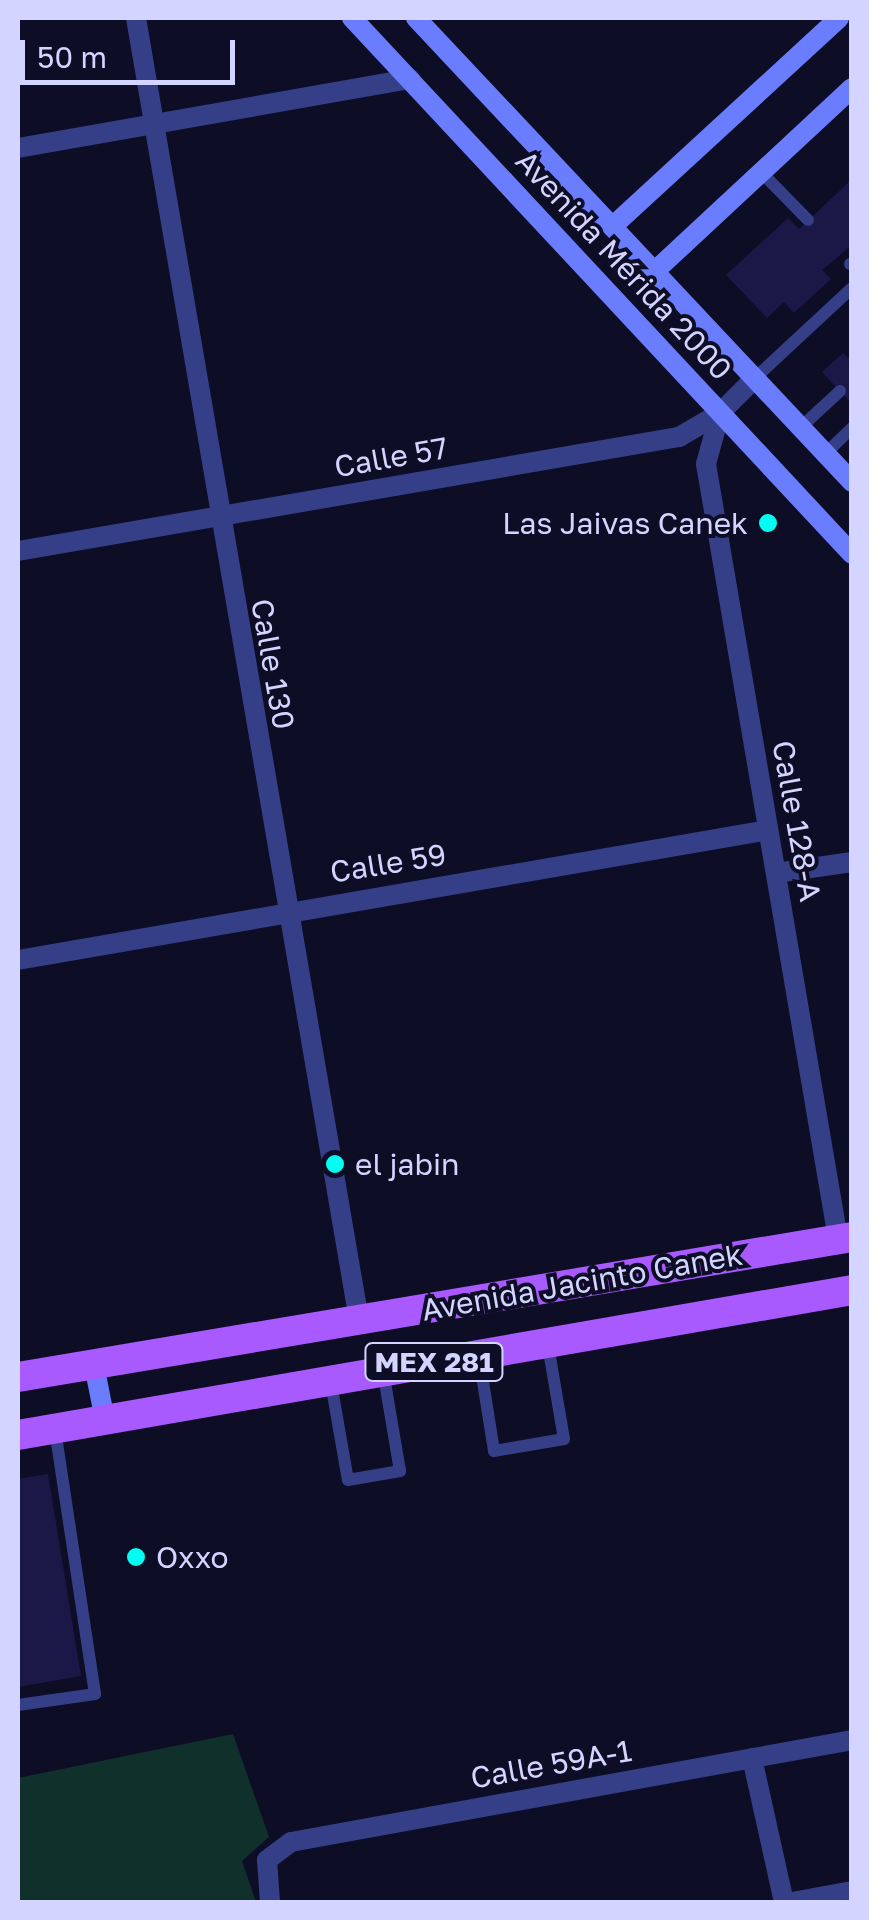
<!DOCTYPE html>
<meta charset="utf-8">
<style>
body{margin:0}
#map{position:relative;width:869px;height:1920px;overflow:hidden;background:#0e0d26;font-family:"Golos Text",sans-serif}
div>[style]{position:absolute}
.green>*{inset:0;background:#10312b}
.building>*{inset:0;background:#1b1848}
.lane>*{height:12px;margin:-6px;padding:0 6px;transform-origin:6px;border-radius:6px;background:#353f88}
.street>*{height:20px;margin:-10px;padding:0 10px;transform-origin:10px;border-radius:10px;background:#353f88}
.secondary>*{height:20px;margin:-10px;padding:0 10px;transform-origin:10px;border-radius:10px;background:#6a7dff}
.primary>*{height:30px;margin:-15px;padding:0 15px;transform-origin:15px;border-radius:15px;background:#a85aff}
.dots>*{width:28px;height:28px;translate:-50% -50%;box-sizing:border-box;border:5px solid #0e0d26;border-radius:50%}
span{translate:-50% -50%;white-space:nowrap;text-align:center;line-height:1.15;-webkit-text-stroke:8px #0e0d26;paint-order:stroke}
.shield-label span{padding:2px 8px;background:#0e0d26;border:2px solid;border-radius:8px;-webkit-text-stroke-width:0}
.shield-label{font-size:28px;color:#d3d4ff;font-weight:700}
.street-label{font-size:30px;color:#d3d4ff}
.poi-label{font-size:30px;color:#d3d4ff}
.right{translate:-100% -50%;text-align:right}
.left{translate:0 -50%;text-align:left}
.frame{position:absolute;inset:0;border:20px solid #d3d4ff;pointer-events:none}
.scale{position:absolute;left:20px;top:40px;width:215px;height:45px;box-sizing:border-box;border:5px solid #d3d4ff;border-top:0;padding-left:12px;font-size:30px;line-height:35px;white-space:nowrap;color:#d3d4ff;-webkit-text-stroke:8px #0e0d26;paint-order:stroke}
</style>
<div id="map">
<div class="green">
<i style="clip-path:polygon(233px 1734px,269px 1837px,242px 1861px,256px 1902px,18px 1902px,18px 1778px)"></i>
</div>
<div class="building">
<i style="clip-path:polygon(852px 179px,852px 245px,822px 270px,831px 279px,794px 313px,784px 302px,767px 318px,726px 275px,788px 218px,799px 229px)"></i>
<i style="clip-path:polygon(843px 353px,852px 362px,852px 404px,822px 372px)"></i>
<i style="clip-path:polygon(48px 1474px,81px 1676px,18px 1687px,18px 1479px)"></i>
</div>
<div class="lane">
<i style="left:761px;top:172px;width:67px;rotate:45.6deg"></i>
<i style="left:850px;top:264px;width:2px"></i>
<i style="left:755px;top:378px;width:132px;rotate:-42.9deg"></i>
<i style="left:801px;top:427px;width:53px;rotate:-42.7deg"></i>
<i style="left:825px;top:454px;width:37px;rotate:-44deg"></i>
<i style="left:479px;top:1357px;width:95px;rotate:80.9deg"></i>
<i style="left:494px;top:1451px;width:71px;rotate:-9.7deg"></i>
<i style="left:564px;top:1439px;width:95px;rotate:-99.7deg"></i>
<i style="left:331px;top:1383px;width:98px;rotate:80.1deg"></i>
<i style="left:348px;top:1480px;width:53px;rotate:-9.8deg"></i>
<i style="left:400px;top:1471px;width:101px;rotate:-99.6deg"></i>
<i style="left:18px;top:1705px;width:78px;rotate:-8.1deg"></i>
<i style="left:95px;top:1694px;width:269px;rotate:-98.6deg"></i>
</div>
<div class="street">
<i style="left:136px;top:18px;width:1321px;rotate:80.28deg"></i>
<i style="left:18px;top:148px;width:398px;rotate:-10deg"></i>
<i style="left:720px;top:413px;width:53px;rotate:105.4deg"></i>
<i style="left:706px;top:464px;width:786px;rotate:80.33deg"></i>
<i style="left:18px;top:551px;width:671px;rotate:-9.79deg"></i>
<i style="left:679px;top:437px;width:48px;rotate:-30.3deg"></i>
<i style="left:720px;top:413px;width:49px;rotate:-45deg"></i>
<i style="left:776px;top:873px;width:77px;rotate:-8.2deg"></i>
<i style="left:18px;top:960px;width:761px;rotate:-9.83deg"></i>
<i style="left:752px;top:1758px;width:148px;rotate:77.5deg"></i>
<i style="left:270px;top:1902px;width:42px;rotate:-94.1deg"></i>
<i style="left:267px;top:1860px;width:30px;rotate:-37deg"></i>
<i style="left:291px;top:1842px;width:570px;rotate:-10.3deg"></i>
<i style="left:792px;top:1902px;width:61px;rotate:-10.4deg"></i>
</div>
<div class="secondary">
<i style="left:352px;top:18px;width:733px;rotate:46.99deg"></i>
<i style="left:416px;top:18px;width:637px;rotate:46.78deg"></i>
<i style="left:613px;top:226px;width:307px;rotate:-42.6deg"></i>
<i style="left:655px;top:271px;width:269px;rotate:-42.9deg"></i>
<i style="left:94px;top:1365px;width:56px;rotate:78.7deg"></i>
</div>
<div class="primary">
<i style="left:18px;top:1377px;width:846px;rotate:-9.53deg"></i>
<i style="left:18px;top:1435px;width:847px;rotate:-9.86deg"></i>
</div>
<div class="dots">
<i style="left:768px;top:523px;background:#00fef1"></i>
<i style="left:335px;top:1164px;background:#00fef1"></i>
<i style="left:136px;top:1557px;background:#00fef1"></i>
</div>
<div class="shield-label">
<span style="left:434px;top:1362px">MEX 281</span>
</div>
<div class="street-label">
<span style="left:624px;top:265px;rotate:47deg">Avenida Mérida 2000</span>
<span style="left:391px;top:457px;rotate:-10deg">Calle 57</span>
<span style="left:273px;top:664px;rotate:80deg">Calle 130</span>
<span style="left:797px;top:821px;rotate:80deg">Calle 128-A</span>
<span style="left:388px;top:863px;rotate:-9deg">Calle 59</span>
<span style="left:582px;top:1282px;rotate:-10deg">Avenida Jacinto Canek</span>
<span style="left:551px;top:1764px;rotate:-10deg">Calle 59A-1</span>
</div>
<div class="poi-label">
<span class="right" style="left:748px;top:523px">Las Jaivas Canek</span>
<span class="left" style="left:355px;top:1164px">el jabin</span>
<span class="left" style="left:156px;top:1557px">Oxxo</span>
</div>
<div class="frame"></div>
<div class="scale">50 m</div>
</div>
